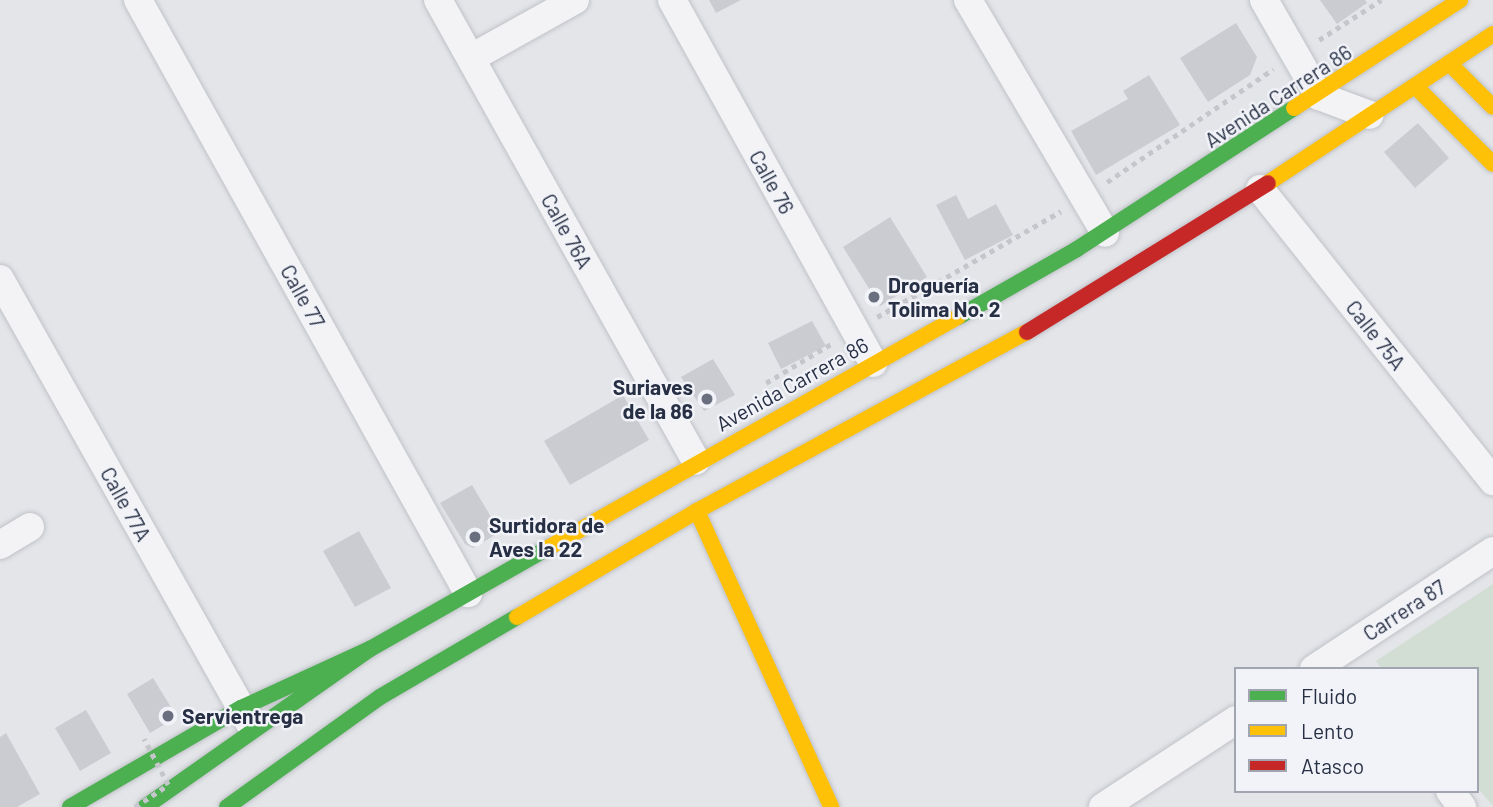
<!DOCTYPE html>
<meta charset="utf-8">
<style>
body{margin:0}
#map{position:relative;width:1493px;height:807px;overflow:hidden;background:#e3e5e9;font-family:Barlow,sans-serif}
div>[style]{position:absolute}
.green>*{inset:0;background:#d2ddd3}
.building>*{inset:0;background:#caccd1}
.path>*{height:4.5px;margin-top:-2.25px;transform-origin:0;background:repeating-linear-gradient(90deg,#c4c6cc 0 5px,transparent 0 10px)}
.roads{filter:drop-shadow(0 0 2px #c0c2c7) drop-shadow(0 0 2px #c0c2c7)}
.street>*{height:28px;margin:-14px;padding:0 14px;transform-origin:14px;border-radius:14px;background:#f3f3f5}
.fast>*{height:16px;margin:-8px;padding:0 8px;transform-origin:8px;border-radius:8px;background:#4caf50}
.slow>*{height:16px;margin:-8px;padding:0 8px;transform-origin:8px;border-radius:8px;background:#ffc107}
.jam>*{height:16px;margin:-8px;padding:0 8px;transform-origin:8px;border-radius:8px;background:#c62828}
.path-bridge>*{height:4.5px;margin-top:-2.25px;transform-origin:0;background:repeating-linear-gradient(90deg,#c4c6cc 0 5px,transparent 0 10px)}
.dots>*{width:19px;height:19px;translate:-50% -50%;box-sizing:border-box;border:4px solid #f1f3f8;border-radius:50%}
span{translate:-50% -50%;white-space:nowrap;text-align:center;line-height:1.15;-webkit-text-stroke:5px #f1f3f8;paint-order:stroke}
.street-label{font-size:21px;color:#272f44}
.poi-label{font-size:21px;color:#272f44;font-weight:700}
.left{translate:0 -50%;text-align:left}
.right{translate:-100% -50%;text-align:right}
.legend{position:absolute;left:1234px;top:667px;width:245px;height:126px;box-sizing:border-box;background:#f1f3f8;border:2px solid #a0a5b0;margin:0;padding:9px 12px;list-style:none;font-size:21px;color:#272f44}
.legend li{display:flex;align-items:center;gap:14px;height:35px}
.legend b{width:35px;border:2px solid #a0a5b0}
</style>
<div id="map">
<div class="green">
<i style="clip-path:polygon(1493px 584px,1493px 806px,1477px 787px,1477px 669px,1382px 669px,1376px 661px)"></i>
</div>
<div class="building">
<i style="clip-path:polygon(709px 0,741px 0,716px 13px)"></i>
<i style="clip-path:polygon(1320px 0,1365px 0,1367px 3px,1337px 24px)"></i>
<i style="clip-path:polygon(1236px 23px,1257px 57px,1250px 75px,1208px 102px,1180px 58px)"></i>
<i style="clip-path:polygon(1149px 75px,1180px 125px,1096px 175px,1071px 131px,1128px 99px,1123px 91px)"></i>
<i style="clip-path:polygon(1418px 123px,1449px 158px,1415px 188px,1384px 152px)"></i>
<i style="clip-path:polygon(956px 195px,968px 219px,996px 204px,1013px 235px,965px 260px,936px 205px)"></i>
<i style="clip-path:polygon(890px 217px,927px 277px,880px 306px,843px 247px)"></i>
<i style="clip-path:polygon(812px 321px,826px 346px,781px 369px,768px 343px)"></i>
<i style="clip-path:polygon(713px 359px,735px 395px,704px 411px,681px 377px)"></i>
<i style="clip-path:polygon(623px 395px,649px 440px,570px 485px,544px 441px)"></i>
<i style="clip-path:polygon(472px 485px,500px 532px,473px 548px,465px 544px,440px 503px)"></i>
<i style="clip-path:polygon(359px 531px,391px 588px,355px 607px,323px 551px)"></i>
<i style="clip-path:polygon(153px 678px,177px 717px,150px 733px,127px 694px)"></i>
<i style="clip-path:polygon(86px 710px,111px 753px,80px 771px,55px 728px)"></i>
<i style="clip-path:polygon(6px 733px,40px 794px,17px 807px,0 807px,0 737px)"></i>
</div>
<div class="path">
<i style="left:1319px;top:40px;width:74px;rotate:-32.8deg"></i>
<i style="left:1107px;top:182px;width:201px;rotate:-34.2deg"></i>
<i style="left:877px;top:317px;width:212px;rotate:-29.9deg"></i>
<i style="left:766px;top:383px;width:76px;rotate:-31deg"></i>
</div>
<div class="roads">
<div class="street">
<i style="left:138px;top:0;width:679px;rotate:60.9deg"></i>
<i style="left:438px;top:0;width:528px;rotate:60.77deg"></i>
<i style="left:672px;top:0;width:415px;rotate:61deg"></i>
<i style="left:968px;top:0;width:270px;rotate:59.5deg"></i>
<i style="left:1264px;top:0;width:111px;rotate:60.2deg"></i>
<i style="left:1319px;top:96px;width:54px;rotate:20.4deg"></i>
<i style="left:471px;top:58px;width:119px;rotate:-29.1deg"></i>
<i style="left:1260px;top:189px;width:374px;rotate:51.4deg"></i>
<i style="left:0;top:279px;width:508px;rotate:60.66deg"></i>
<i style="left:0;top:545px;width:35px;rotate:-31deg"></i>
<i style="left:1314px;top:669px;width:214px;rotate:-33.4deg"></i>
<i style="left:1450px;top:791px;width:20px;rotate:53deg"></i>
<i style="left:1103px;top:807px;width:159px;rotate:-33.2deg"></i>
</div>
<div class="fast">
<i style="left:958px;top:317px;width:137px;rotate:-29.7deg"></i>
<i style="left:1077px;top:249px;width:259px;rotate:-33deg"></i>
<i style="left:70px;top:807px;width:198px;rotate:-30.1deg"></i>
<i style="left:241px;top:708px;width:142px;rotate:-24.6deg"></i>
<i style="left:145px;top:807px;width:275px;rotate:-35.1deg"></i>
<i style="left:370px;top:649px;width:202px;rotate:-29.6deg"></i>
<i style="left:227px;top:807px;width:188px;rotate:-35.7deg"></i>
<i style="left:380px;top:697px;width:159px;rotate:-30.3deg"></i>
</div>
<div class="slow">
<i style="left:1449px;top:63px;width:62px;rotate:45deg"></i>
<i style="left:1415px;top:86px;width:110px;rotate:45deg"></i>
<i style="left:1294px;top:108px;width:198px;rotate:-33deg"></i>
<i style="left:1268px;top:183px;width:270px;rotate:-33.5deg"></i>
<i style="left:697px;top:511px;width:325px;rotate:65.6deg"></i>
<i style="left:546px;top:549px;width:473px;rotate:-29.4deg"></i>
<i style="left:517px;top:617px;width:209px;rotate:-30.5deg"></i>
<i style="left:697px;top:511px;width:375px;rotate:-28.5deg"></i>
</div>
<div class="jam">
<i style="left:1027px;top:332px;width:283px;rotate:-31.7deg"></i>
</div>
</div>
<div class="path-bridge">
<i style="left:135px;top:807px;width:40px;rotate:-34deg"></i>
<i style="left:168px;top:785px;width:52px;rotate:-117.6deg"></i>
</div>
<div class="dots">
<i style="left:874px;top:297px;background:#696f7e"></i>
<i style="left:707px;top:399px;background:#696f7e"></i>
<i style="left:475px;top:537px;background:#696f7e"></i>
<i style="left:168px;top:716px;background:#696f7e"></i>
</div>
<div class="street-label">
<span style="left:1278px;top:96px;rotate:-33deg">Avenida Carrera 86</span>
<span style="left:772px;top:182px;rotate:61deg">Calle 76</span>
<span style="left:567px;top:231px;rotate:61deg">Calle 76A</span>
<span style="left:303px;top:296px;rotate:61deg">Calle 77</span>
<span style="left:1376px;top:335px;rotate:52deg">Calle 75A</span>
<span style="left:792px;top:384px;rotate:-29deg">Avenida Carrera 86</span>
<span style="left:126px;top:504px;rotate:61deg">Calle 77A</span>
<span style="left:1404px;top:610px;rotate:-33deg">Carrera 87</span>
</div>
<div class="poi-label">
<span class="left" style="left:888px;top:297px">Droguería<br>Tolima No. 2</span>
<span class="right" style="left:693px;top:399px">Suriaves<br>de la 86</span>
<span class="left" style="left:489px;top:537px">Surtidora de<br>Aves la 22</span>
<span class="left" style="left:182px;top:716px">Servientrega</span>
</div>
<ul class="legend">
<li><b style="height:9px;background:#4caf50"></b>Fluido</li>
<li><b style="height:9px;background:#ffc107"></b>Lento</li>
<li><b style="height:9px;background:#c62828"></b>Atasco</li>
</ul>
</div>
